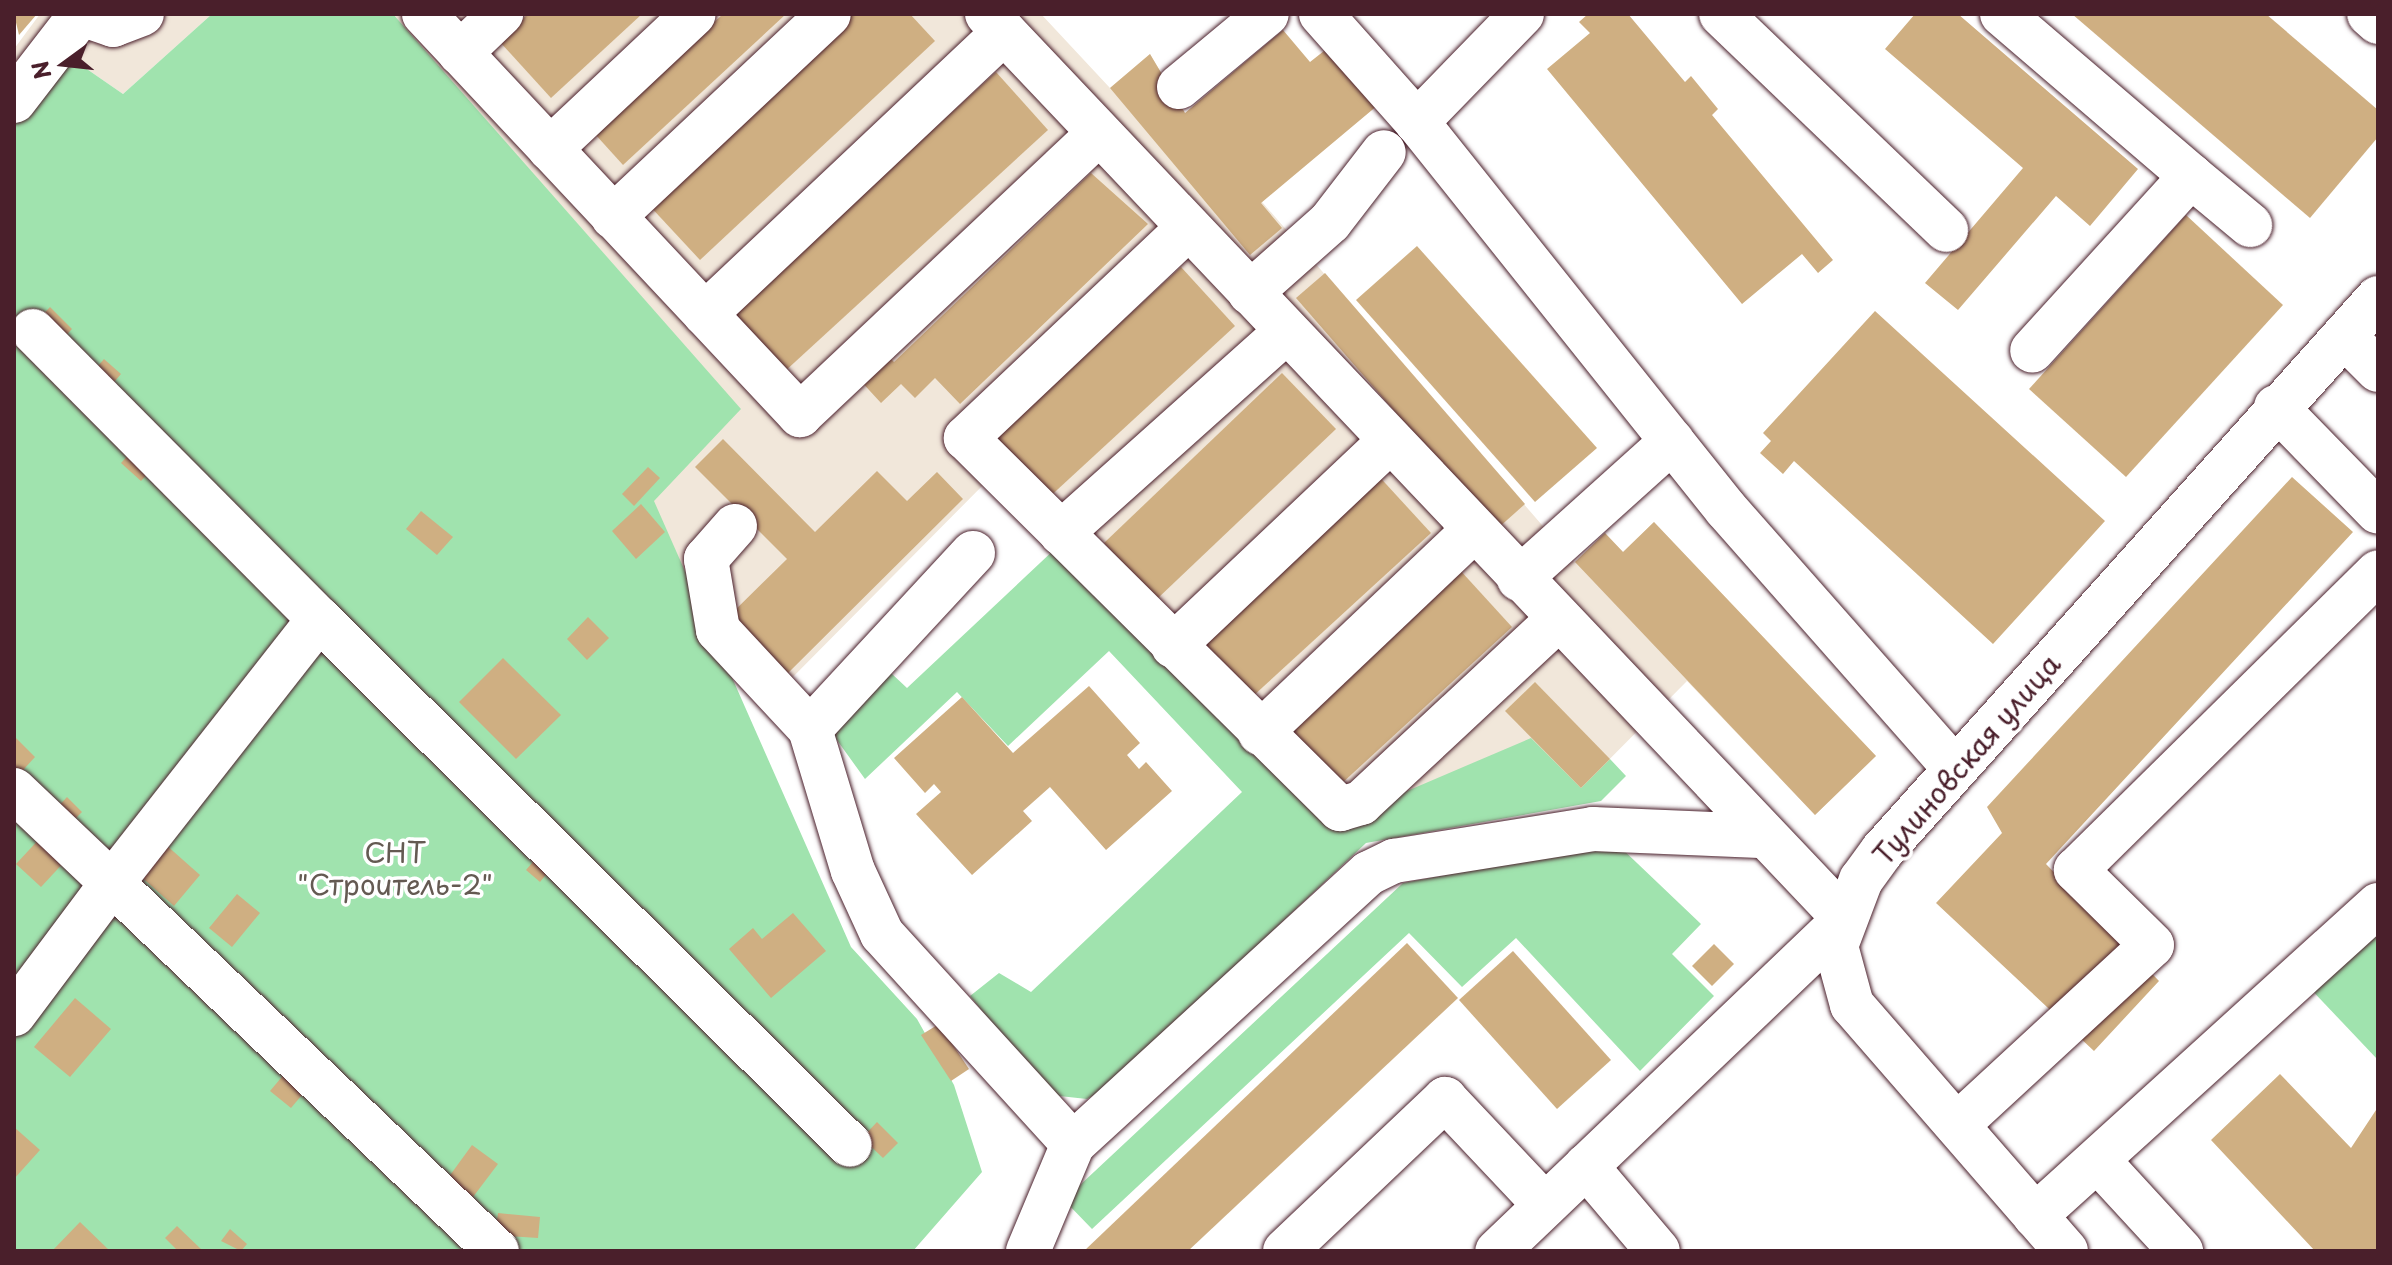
<!DOCTYPE html>
<html>
<head>
<meta charset="utf-8">
<style>
  body { margin:0 }
  #map { position:relative; width:2392px; height:1265px; overflow:hidden; background:#fff; font-family:"Playpen Sans",sans-serif }
  div>[style] { position:absolute }
  .built>* { inset:0; background:#f1e7da }
  .green>* { inset:0; background:#a0e3ae }
  .building>* { inset:0; background:#cfaf82 }
  .roads { filter:drop-shadow(0 0 2px #4a1f2b) drop-shadow(0 0 2px #4a1f2b) }
  .minor>* { height:44px; margin:-22px; padding:0 22px; transform-origin:22px; border-radius:22px; background:#fff }
  span { translate:-50% -50%; white-space:nowrap; text-align:center; line-height:1.15; -webkit-text-stroke:7px #fff; paint-order:stroke }
  .street-label { font-size:28px; color:#4a1f2b }
  .park-label { font-size:28px; color:#645a52 }
  .frame { position:absolute; inset:0; border:16px solid #4a1f2b; pointer-events:none }
  .north { position:absolute; left:24px; top:24px; width:80px; height:80px; -webkit-text-stroke:6px #fff; paint-order:stroke; rotate:255deg; font-size:22px; font-weight:700; line-height:32px; text-align:center; color:#4a1f2b }
  .north::after { content:''; display:block; margin:auto; width:28px; height:36px; background:#4a1f2b; clip-path:polygon(50% 0,100% 100%,50% 72%,0 100%) }
</style>
</head>
<body>
<div id="map">
  <div class="built">
    <div style="clip-path:polygon(40px 14px,212px 14px,123px 94px,68px 56px,14px 85px,14px 49px)"></div>
    <div style="clip-path:polygon(393px 14px,1041px 14px,1110px 88px,1150px 54px,1185px 113px,1574px 562px,1605px 533px,1623px 552px,1654px 522px,1876px 756px,1815px 815px,1687px 681px,1581px 788px,1344px 818px,995px 473px,782px 688px,685px 585px,653px 501px,740px 409px)"></div>
  </div>
  <div class="green">
    <div style="clip-path:polygon(212px 14px,393px 14px,741px 409px,654px 501px,851px 947px,917px 1019px,954px 1085px,982px 1172px,913px 1251px,14px 1251px,14px 123px,68px 56px,123px 94px)"></div>
    <div style="clip-path:polygon(1073px 532px,1344px 818px,1531px 738px,1581px 788px,1610px 759px,1626px 776px,1601px 801px,1366px 843px,1105px 1089px,1087px 1099px,1050px 1095px,970px 996px,999px 973px,1031px 992px,1242px 792px,1109px 651px,1008px 746px,957px 692px,865px 779px,834px 736px,836px 725px,891px 673px,907px 688px)"></div>
    <div style="clip-path:polygon(1616px 843px,1701px 924px,1672px 954px,1714px 996px,1640px 1071px,1516px 938px,1462px 987px,1409px 933px,1092px 1229px,1064px 1200px,1403px 883px)"></div>
    <div style="clip-path:polygon(2378px 914px,2378px 1060px,2305px 983px)"></div>
  </div>
  <div class="building">
    <div style="clip-path:polygon(14px 14px,37px 14px,19px 35px)"></div>
    <div style="clip-path:polygon(528px 14px,642px 14px,551px 98px,499px 41px)"></div>
    <div style="clip-path:polygon(723px 14px,786px 14px,623px 165px,594px 133px)"></div>
    <div style="clip-path:polygon(851px 14px,910px 14px,935px 41px,700px 260px,647px 203px)"></div>
    <div style="clip-path:polygon(1588px 14px,1628px 14px,1685px 82px,1691px 76px,1718px 109px,1712px 115px,1833px 260px,1818px 273px,1802px 254px,1742px 304px,1547px 69px,1590px 33px,1579px 22px)"></div>
    <div style="clip-path:polygon(1915px 14px,1958px 14px,2138px 169px,2090px 226px,2056px 196px,1958px 310px,1925px 283px,2023px 168px,1885px 49px)"></div>
    <div style="clip-path:polygon(2072px 14px,2266px 14px,2378px 110px,2378px 137px,2310px 218px)"></div>
    <div style="clip-path:polygon(1283px 30px,1310px 62px,1329px 47px,1378px 105px,1261px 203px,1282px 228px,1250px 255px,1110px 88px,1150px 54px,1185px 113px)"></div>
    <div style="clip-path:polygon(996px 72px,1048px 130px,783px 373px,730px 315px)"></div>
    <div style="clip-path:polygon(1091px 173px,1148px 224px,960px 404px,935px 378px,915px 398px,901px 384px,881px 403px,858px 378px,885px 353px,894px 362px)"></div>
    <div style="clip-path:polygon(2186px 215px,2283px 305px,2126px 477px,2029px 389px)"></div>
    <div style="clip-path:polygon(1417px 246px,1597px 448px,1535px 502px,1356px 300px)"></div>
    <div style="clip-path:polygon(1181px 267px,1235px 326px,1044px 502px,990px 443px)"></div>
    <div style="clip-path:polygon(1325px 273px,1525px 504px,1497px 529px,1296px 298px)"></div>
    <div style="clip-path:polygon(50px 307px,72px 329px,57px 345px,35px 323px)"></div>
    <div style="clip-path:polygon(1875px 311px,2105px 521px,1993px 644px,1794px 461px,1783px 474px,1760px 453px,1771px 441px,1763px 433px)"></div>
    <div style="clip-path:polygon(104px 359px,121px 374px,103px 395px,86px 380px)"></div>
    <div style="clip-path:polygon(1282px 373px,1336px 429px,1157px 599px,1104px 543px)"></div>
    <div style="clip-path:polygon(723px 439px,815px 532px,877px 471px,907px 501px,937px 472px,963px 499px,780px 681px,726px 619px,787px 559px,695px 467px)"></div>
    <div style="clip-path:polygon(133px 450px,154px 467px,141px 481px,121px 463px)"></div>
    <div style="clip-path:polygon(648px 467px,660px 478px,634px 506px,622px 494px)"></div>
    <div style="clip-path:polygon(1375px 472px,1431px 533px,1252px 697px,1196px 635px)"></div>
    <div style="clip-path:polygon(2292px 477px,2353px 532px,2046px 864px,2159px 981px,2094px 1051px,1936px 903px,2002px 833px,1987px 807px)"></div>
    <div style="clip-path:polygon(641px 504px,665px 532px,636px 559px,612px 531px)"></div>
    <div style="clip-path:polygon(421px 511px,453px 537px,437px 555px,406px 529px)"></div>
    <div style="clip-path:polygon(1654px 522px,1876px 756px,1815px 815px,1575px 562px,1605px 533px,1623px 552px)"></div>
    <div style="clip-path:polygon(1459px 569px,1512px 627px,1340px 785px,1288px 727px)"></div>
    <div style="clip-path:polygon(588px 617px,609px 638px,587px 660px,567px 639px)"></div>
    <div style="clip-path:polygon(503px 658px,561px 715px,516px 759px,459px 702px)"></div>
    <div style="clip-path:polygon(1535px 682px,1610px 759px,1581px 788px,1505px 711px)"></div>
    <div style="clip-path:polygon(1089px 686px,1140px 743px,1127px 755px,1139px 769px,1146px 762px,1172px 791px,1106px 850px,1050px 787px,1023px 811px,1032px 821px,972px 875px,916px 814px,941px 792px,934px 784px,925px 793px,894px 758px,962px 697px,1013px 753px)"></div>
    <div style="clip-path:polygon(16px 738px,35px 757px,14px 780px,14px 741px)"></div>
    <div style="clip-path:polygon(67px 797px,82px 812px,70px 824px,55px 810px)"></div>
    <div style="clip-path:polygon(42px 836px,67px 859px,41px 887px,16px 864px)"></div>
    <div style="clip-path:polygon(165px 844px,200px 875px,174px 906px,138px 874px)"></div>
    <div style="clip-path:polygon(544px 849px,557px 861px,540px 882px,526px 870px)"></div>
    <div style="clip-path:polygon(237px 894px,260px 913px,232px 947px,209px 928px)"></div>
    <div style="clip-path:polygon(793px 913px,826px 951px,771px 998px,729px 949px,753px 928px,762px 939px)"></div>
    <div style="clip-path:polygon(1407px 943px,1458px 998px,1188px 1251px,1084px 1251px)"></div>
    <div style="clip-path:polygon(1714px 944px,1734px 964px,1712px 986px,1692px 966px)"></div>
    <div style="clip-path:polygon(1513px 951px,1611px 1060px,1557px 1109px,1459px 1000px)"></div>
    <div style="clip-path:polygon(75px 998px,111px 1029px,70px 1077px,34px 1047px)"></div>
    <div style="clip-path:polygon(939px 1024px,969px 1069px,951px 1081px,921px 1035px)"></div>
    <div style="clip-path:polygon(286px 1072px,307px 1089px,291px 1108px,270px 1091px)"></div>
    <div style="clip-path:polygon(2280px 1074px,2351px 1148px,2378px 1107px,2378px 1251px,2315px 1251px,2211px 1140px)"></div>
    <div style="clip-path:polygon(877px 1122px,898px 1143px,883px 1158px,862px 1138px)"></div>
    <div style="clip-path:polygon(14px 1127px,40px 1150px,14px 1179px)"></div>
    <div style="clip-path:polygon(472px 1145px,498px 1164px,473px 1197px,448px 1178px)"></div>
    <div style="clip-path:polygon(498px 1213px,540px 1217px,538px 1238px,495px 1235px)"></div>
    <div style="clip-path:polygon(80px 1222px,110px 1251px,52px 1251px)"></div>
    <div style="clip-path:polygon(177px 1226px,203px 1251px,178px 1251px,165px 1238px)"></div>
    <div style="clip-path:polygon(230px 1229px,247px 1244px,241px 1251px,221px 1241px)"></div>
  </div>
  <div class="roads">
    <div class="minor">
      <div style="left:424px;top:14px;width:550px;rotate:46.84deg"></div>
      <div style="left:800px;top:415px;width:411px;rotate:-43.3deg"></div>
      <div style="left:987px;top:14px;width:1247px;rotate:46.53deg"></div>
      <div style="left:1845px;top:919px;width:481px;rotate:136.3deg"></div>
      <div style="left:1321px;top:14px;width:144px;rotate:48.4deg"></div>
      <div style="left:1522px;top:14px;width:151px;rotate:134.2deg"></div>
      <div style="left:1417px;top:122px;width:495px;rotate:51.4deg"></div>
      <div style="left:1726px;top:509px;width:346px;rotate:48.6deg"></div>
      <div style="left:1721px;top:14px;width:312px;rotate:43.8deg"></div>
      <div style="left:2002px;top:14px;width:249px;rotate:40.6deg"></div>
      <div style="left:2191px;top:176px;width:236px;rotate:132.3deg"></div>
      <div style="left:2369px;top:14px;width:12px;rotate:42deg"></div>
      <div style="left:460px;top:53px;width:57px;rotate:-43.6deg"></div>
      <div style="left:1179px;top:87px;width:114px;rotate:-39.7deg"></div>
      <div style="left:14px;top:101px;width:110px;rotate:-52.4deg"></div>
      <div style="left:81px;top:14px;width:34px;rotate:19deg"></div>
      <div style="left:113px;top:25px;width:31px;rotate:-21deg"></div>
      <div style="left:550px;top:149px;width:197px;rotate:-43.2deg"></div>
      <div style="left:2191px;top:176px;width:77px;rotate:39.7deg"></div>
      <div style="left:613px;top:217px;width:296px;rotate:-43.2deg"></div>
      <div style="left:1188px;top:228px;width:306px;rotate:136.6deg"></div>
      <div style="left:966px;top:438px;width:527px;rotate:44.77deg"></div>
      <div style="left:1340px;top:809px;width:22px;rotate:-16deg"></div>
      <div style="left:1361px;top:803px;width:268px;rotate:-43deg"></div>
      <div style="left:1250px;top:293px;width:107px;rotate:-41.6deg"></div>
      <div style="left:1330px;top:222px;width:88px;rotate:-52.4deg"></div>
      <div style="left:705px;top:314px;width:411px;rotate:-43.3deg"></div>
      <div style="left:33px;top:331px;width:406px;rotate:45.2deg"></div>
      <div style="left:2344px;top:336px;width:48px;rotate:45deg"></div>
      <div style="left:2276px;top:407px;width:146px;rotate:45.8deg"></div>
      <div style="left:735px;top:526px;width:44px;rotate:131.3deg"></div>
      <div style="left:706px;top:559px;width:72px;rotate:80.4deg"></div>
      <div style="left:718px;top:630px;width:135px;rotate:47.1deg"></div>
      <div style="left:1061px;top:533px;width:302px;rotate:-41.8deg"></div>
      <div style="left:973px;top:553px;width:240px;rotate:132.8deg"></div>
      <div style="left:810px;top:729px;width:148px;rotate:73.2deg"></div>
      <div style="left:853px;top:871px;width:69px;rotate:65.3deg"></div>
      <div style="left:882px;top:934px;width:284px;rotate:47.7deg"></div>
      <div style="left:1519px;top:579px;width:206px;rotate:-42deg"></div>
      <div style="left:1173px;top:646px;width:297px;rotate:-43.4deg"></div>
      <div style="left:1260px;top:733px;width:294px;rotate:-43.5deg"></div>
      <div style="left:14px;top:790px;width:135px;rotate:43.5deg"></div>
      <div style="left:112px;top:883px;width:164px;rotate:126.8deg"></div>
      <div style="left:1957px;top:1125px;width:265px;rotate:-42.7deg"></div>
      <div style="left:2152px;top:945px;width:107px;rotate:-135.4deg"></div>
      <div style="left:2076px;top:870px;width:424px;rotate:-44.6deg"></div>
      <div style="left:2100px;top:1163px;width:120px;rotate:47.4deg"></div>
      <div style="left:1586px;top:1166px;width:111px;rotate:49.7deg"></div>
      <div style="left:2035px;top:1216px;width:463px;rotate:-42.2deg"></div>
      <div style="left:497px;top:1251px;width:533px;rotate:-136.29deg"></div>
      <div style="left:112px;top:883px;width:335px;rotate:-51.9deg"></div>
      <div style="left:319px;top:619px;width:747px;rotate:44.73deg"></div>
      <div style="left:1028px;top:1251px;width:116px;rotate:-67.2deg"></div>
      <div style="left:1073px;top:1144px;width:401px;rotate:-42.5deg"></div>
      <div style="left:1369px;top:873px;width:28px;rotate:-26deg"></div>
      <div style="left:1394px;top:861px;width:202px;rotate:-9.1deg"></div>
      <div style="left:1593px;top:829px;width:167px;rotate:2.4deg"></div>
      <div style="left:1285px;top:1251px;width:221px;rotate:-43.5deg"></div>
      <div style="left:1445px;top:1099px;width:146px;rotate:46.7deg"></div>
      <div style="left:2066px;top:1251px;width:326px;rotate:-131deg"></div>
      <div style="left:1852px;top:1005px;width:61px;rotate:-105.2deg"></div>
      <div style="left:1836px;top:946px;width:71px;rotate:-69.3deg"></div>
      <div style="left:1861px;top:880px;width:36px;rotate:-54deg"></div>
      <div style="left:1882px;top:851px;width:743px;rotate:-48.11deg"></div>
    </div>
  </div>
  <div class="street-label">
    <span style="left:1966px;top:759px;rotate:-49deg">Тулиновская улица</span>
  </div>
  <div class="park-label">
    <span style="left:395px;top:868px">СНТ<br>"Строитель-2"</span>
  </div>
  <div class="frame"></div>
  <div class="north">N</div>
</div>
</body>
</html>
